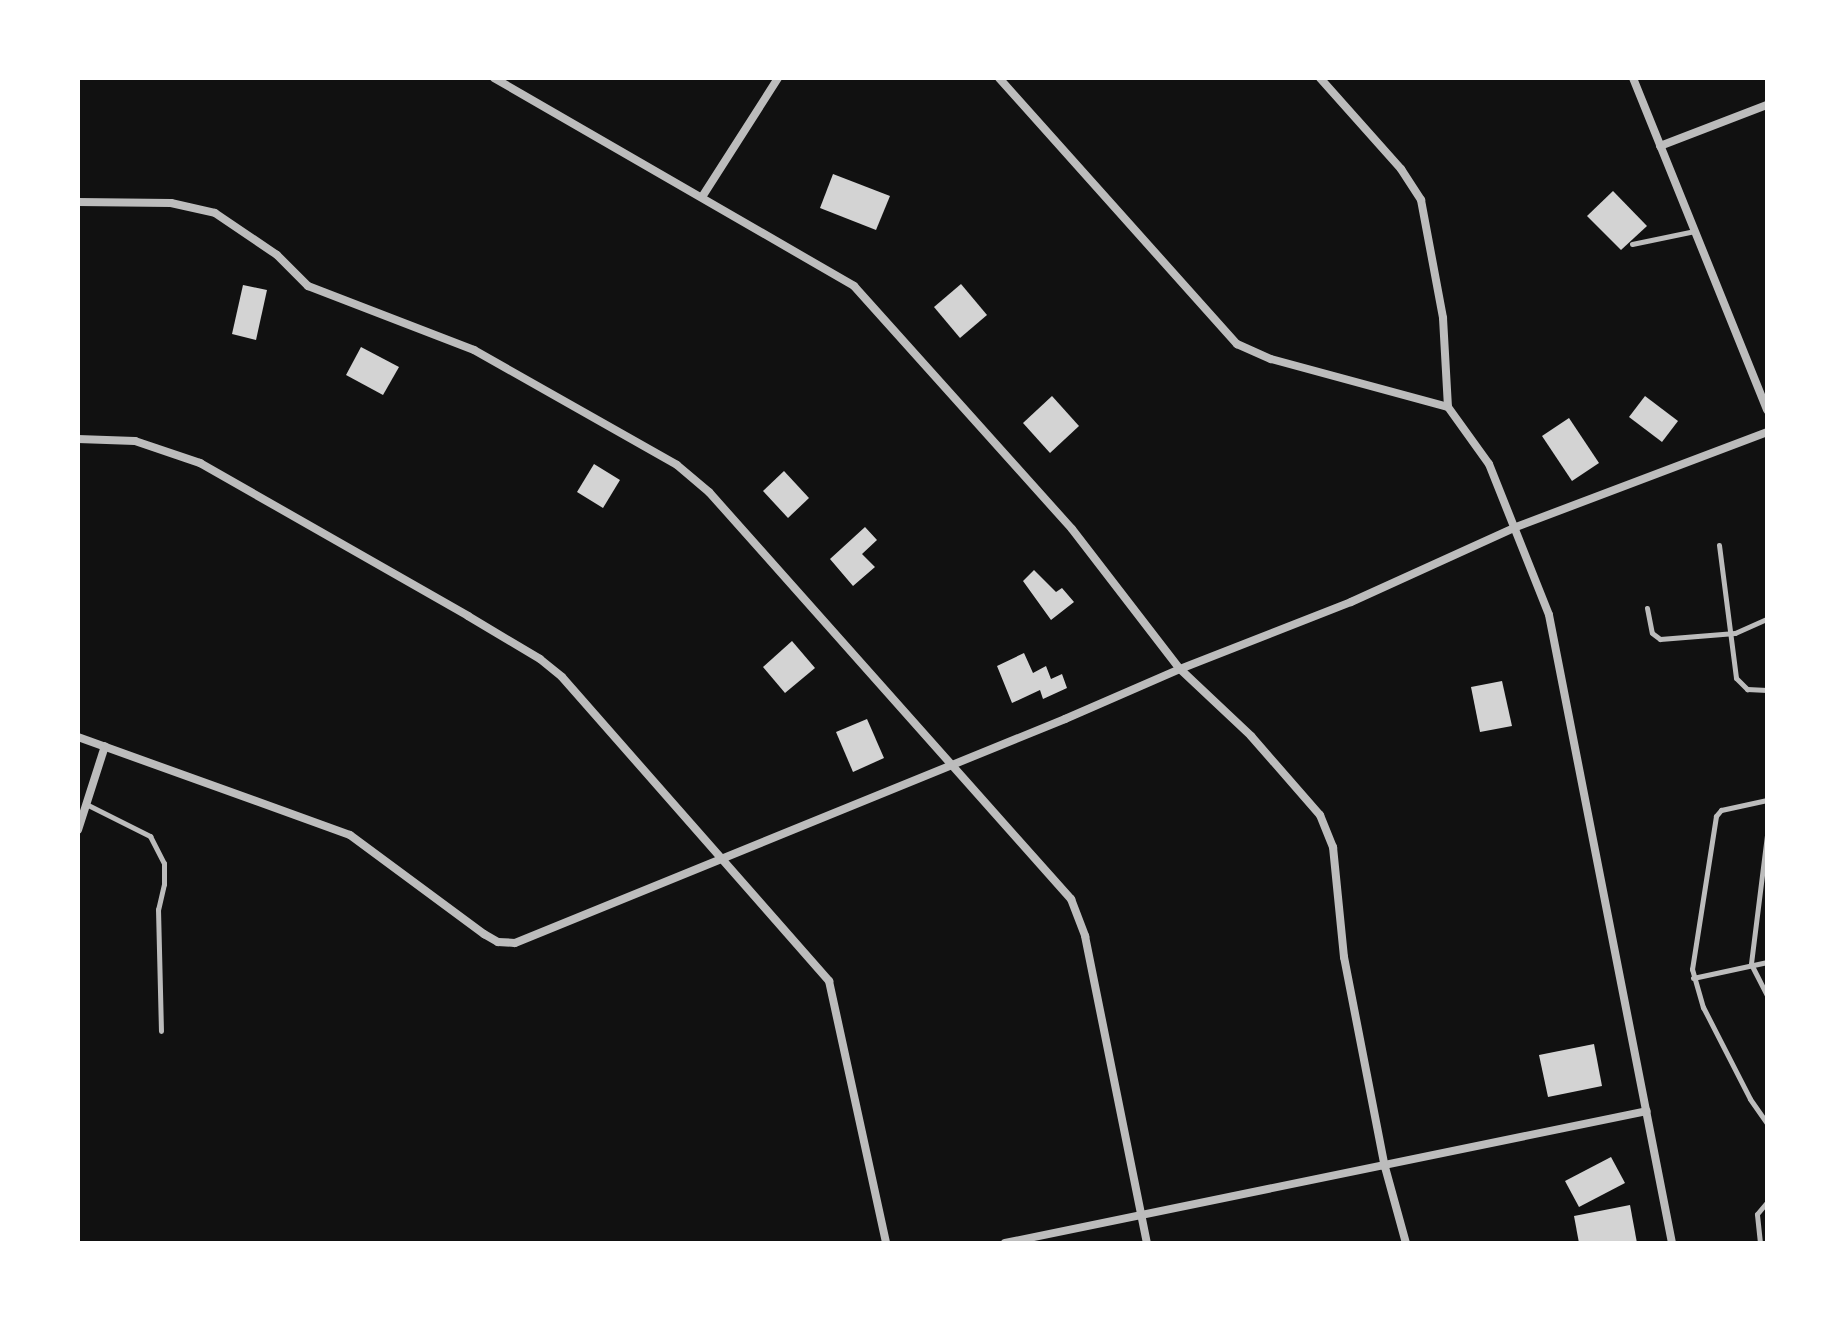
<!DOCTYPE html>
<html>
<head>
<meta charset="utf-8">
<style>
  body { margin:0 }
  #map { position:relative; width:1845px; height:1321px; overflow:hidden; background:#111; font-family:"DM Sans",sans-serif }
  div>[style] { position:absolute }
  .building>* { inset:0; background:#d3d3d3 }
  .service>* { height:5px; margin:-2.5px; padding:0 2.5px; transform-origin:2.5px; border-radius:2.5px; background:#bcbcbc }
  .minor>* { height:8px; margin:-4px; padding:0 4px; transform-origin:4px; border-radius:4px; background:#bcbcbc }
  span { translate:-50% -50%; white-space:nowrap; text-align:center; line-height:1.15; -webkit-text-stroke:6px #fff; paint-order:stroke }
  .frame { position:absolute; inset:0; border:80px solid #fff; pointer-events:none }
</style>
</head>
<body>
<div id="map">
  <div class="building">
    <div style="clip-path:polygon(833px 174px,890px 196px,876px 230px,820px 208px)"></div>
    <div style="clip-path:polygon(1613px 191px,1647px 226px,1621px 250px,1587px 216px)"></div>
    <div style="clip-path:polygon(961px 284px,987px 315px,960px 338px,934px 307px)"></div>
    <div style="clip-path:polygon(243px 285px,267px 290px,256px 340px,232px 334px)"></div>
    <div style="clip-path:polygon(361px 347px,399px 367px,383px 395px,346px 375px)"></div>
    <div style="clip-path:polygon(1052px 396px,1079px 426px,1050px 453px,1023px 423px)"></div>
    <div style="clip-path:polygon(1645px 396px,1678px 421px,1662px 442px,1629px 417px)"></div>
    <div style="clip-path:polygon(1569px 418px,1599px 463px,1572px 481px,1542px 436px)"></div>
    <div style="clip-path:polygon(594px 464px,620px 480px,603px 508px,577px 492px)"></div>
    <div style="clip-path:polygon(784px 471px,809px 498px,788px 518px,763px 491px)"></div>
    <div style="clip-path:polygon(865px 527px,877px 540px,862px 554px,875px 567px,853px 586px,830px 559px)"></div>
    <div style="clip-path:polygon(1034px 570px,1056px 592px,1062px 588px,1074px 602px,1051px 620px,1023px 581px)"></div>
    <div style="clip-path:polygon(792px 641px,815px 668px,785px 693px,763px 667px)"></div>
    <div style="clip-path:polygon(1024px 653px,1033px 673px,1046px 666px,1051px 679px,1062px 674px,1067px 688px,1043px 699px,1040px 690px,1012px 703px,997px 666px)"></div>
    <div style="clip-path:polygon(1502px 681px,1512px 726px,1480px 732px,1471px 687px)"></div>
    <div style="clip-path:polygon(867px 719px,884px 758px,853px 772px,836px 732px)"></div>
    <div style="clip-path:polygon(1594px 1044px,1602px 1086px,1548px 1097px,1539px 1055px)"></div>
    <div style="clip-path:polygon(1611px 1157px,1625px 1183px,1579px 1207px,1565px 1181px)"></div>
    <div style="clip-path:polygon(1630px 1205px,1637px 1243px,1579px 1243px,1574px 1216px)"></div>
  </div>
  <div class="service">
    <div style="left:1632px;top:244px;width:64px;rotate:-11.7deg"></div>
    <div style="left:1719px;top:545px;width:134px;rotate:82.7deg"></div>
    <div style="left:1736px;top:678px;width:16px;rotate:45deg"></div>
    <div style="left:1747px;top:689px;width:20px;rotate:3deg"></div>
    <div style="left:1647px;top:608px;width:25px;rotate:79deg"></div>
    <div style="left:1652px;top:633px;width:10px;rotate:37deg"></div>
    <div style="left:1660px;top:639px;width:75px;rotate:-4.6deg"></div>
    <div style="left:1735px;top:633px;width:35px;rotate:-24deg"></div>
    <div style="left:1767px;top:800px;width:47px;rotate:167.7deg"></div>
    <div style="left:1721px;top:810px;width:8px;rotate:130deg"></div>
    <div style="left:1716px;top:816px;width:155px;rotate:98.9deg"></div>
    <div style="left:1692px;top:969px;width:40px;rotate:74deg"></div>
    <div style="left:1703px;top:1007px;width:103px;rotate:62.9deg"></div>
    <div style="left:1750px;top:1099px;width:29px;rotate:55deg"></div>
    <div style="left:86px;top:804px;width:72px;rotate:26.6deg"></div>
    <div style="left:150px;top:836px;width:30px;rotate:63deg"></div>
    <div style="left:164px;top:863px;width:21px;rotate:90deg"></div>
    <div style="left:164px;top:884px;width:26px;rotate:103deg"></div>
    <div style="left:158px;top:909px;width:122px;rotate:88.6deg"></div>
    <div style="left:1767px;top:835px;width:130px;rotate:97.1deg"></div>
    <div style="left:1751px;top:964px;width:35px;rotate:63deg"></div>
    <div style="left:1693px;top:978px;width:76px;rotate:-12.2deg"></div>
    <div style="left:1760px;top:1243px;width:29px;rotate:-96deg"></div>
    <div style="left:1757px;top:1214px;width:16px;rotate:-50deg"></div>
  </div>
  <div class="minor">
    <div style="left:494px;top:78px;width:416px;rotate:30deg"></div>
    <div style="left:854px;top:286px;width:326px;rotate:48.1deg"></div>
    <div style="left:1072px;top:529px;width:177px;rotate:52.4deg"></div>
    <div style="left:1180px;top:669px;width:98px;rotate:43.3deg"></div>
    <div style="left:1251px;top:736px;width:105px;rotate:48.9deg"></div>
    <div style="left:1320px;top:815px;width:35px;rotate:68deg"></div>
    <div style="left:1333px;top:847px;width:111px;rotate:84.3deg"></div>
    <div style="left:1344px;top:957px;width:214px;rotate:79deg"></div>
    <div style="left:1385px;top:1167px;width:79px;rotate:74.6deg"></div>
    <div style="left:999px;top:78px;width:357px;rotate:48.2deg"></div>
    <div style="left:1237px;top:344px;width:37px;rotate:24deg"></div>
    <div style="left:1271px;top:359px;width:183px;rotate:15.2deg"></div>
    <div style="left:1448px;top:407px;width:70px;rotate:54.3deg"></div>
    <div style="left:1489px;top:464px;width:162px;rotate:68.3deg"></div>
    <div style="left:1549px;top:615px;width:640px;rotate:78.92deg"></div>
    <div style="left:1320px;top:78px;width:122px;rotate:48.3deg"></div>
    <div style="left:1401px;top:169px;width:37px;rotate:57deg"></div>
    <div style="left:1421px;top:200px;width:120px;rotate:79.4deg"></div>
    <div style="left:1443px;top:318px;width:89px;rotate:86.8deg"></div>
    <div style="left:1633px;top:78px;width:358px;rotate:68deg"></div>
    <div style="left:1660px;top:146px;width:115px;rotate:-21deg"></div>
    <div style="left:702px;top:197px;width:141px;rotate:-57.4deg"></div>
    <div style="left:78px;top:202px;width:93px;rotate:0.6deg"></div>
    <div style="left:171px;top:203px;width:45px;rotate:12.8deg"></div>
    <div style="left:215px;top:213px;width:75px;rotate:34.1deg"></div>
    <div style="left:277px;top:255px;width:44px;rotate:45deg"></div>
    <div style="left:308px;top:286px;width:178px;rotate:21.1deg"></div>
    <div style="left:474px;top:350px;width:233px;rotate:29.5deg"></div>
    <div style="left:677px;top:465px;width:42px;rotate:40.2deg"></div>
    <div style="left:709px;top:492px;width:545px;rotate:48.35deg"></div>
    <div style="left:1071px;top:899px;width:40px;rotate:69deg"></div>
    <div style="left:1085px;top:936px;width:313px;rotate:78.6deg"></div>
    <div style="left:78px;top:439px;width:57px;rotate:2deg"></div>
    <div style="left:135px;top:441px;width:69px;rotate:18.7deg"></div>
    <div style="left:200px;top:463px;width:309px;rotate:29.7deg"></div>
    <div style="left:468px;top:616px;width:84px;rotate:30.8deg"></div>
    <div style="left:540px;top:659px;width:28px;rotate:39deg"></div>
    <div style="left:562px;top:677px;width:405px;rotate:48.7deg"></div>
    <div style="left:829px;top:981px;width:268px;rotate:77.7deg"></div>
    <div style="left:78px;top:737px;width:289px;rotate:19.8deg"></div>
    <div style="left:350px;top:835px;width:167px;rotate:36.5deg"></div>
    <div style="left:484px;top:934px;width:16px;rotate:30deg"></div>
    <div style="left:498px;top:942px;width:17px;rotate:3deg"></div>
    <div style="left:515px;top:943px;width:594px;rotate:-22.16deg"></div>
    <div style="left:1065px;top:719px;width:125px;rotate:-23.5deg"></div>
    <div style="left:1180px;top:669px;width:184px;rotate:-21.4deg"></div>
    <div style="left:1351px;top:602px;width:181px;rotate:-24.4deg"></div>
    <div style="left:1516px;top:527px;width:268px;rotate:-20.7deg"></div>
    <div style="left:78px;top:830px;width:88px;rotate:-72.2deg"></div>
    <div style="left:1005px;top:1243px;width:655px;rotate:-11.62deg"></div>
  </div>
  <div class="frame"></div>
</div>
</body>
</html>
